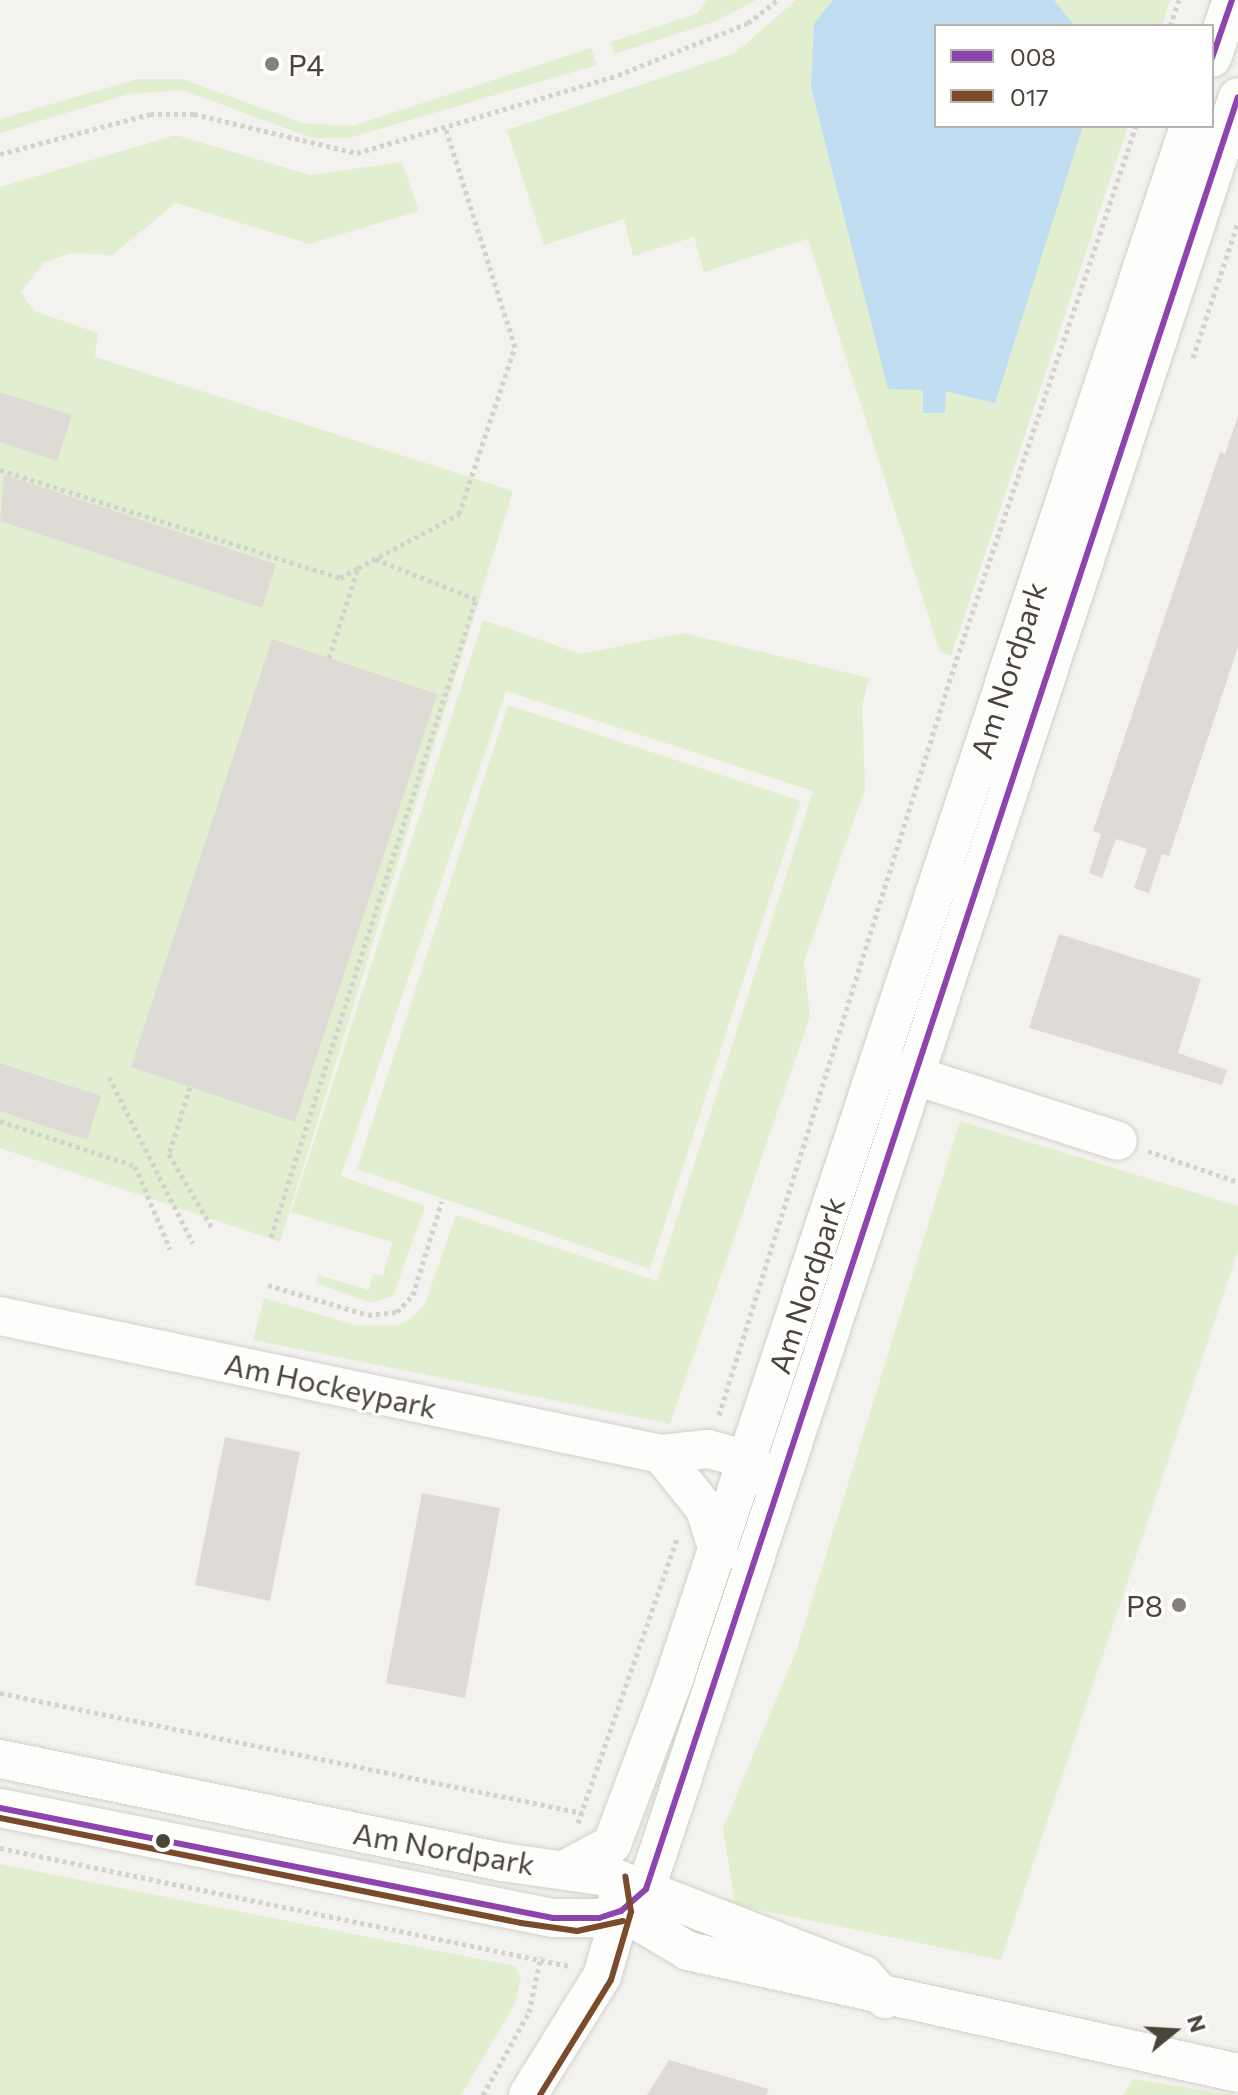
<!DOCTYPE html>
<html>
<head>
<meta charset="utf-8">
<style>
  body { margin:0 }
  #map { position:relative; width:1238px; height:2095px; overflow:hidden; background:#f4f2ee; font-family:Commissioner,sans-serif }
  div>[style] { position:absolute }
  .green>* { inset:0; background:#e1eecf }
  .water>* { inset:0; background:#c0ddf1 }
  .building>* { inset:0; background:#dedbd6 }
  .path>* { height:5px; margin-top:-2.5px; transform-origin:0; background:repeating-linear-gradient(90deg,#d3d2cc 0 4px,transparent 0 8px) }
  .roads { filter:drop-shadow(0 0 2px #d2d0cb) drop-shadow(0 0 2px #d2d0cb) }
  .minor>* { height:38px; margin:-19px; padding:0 19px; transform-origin:19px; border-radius:19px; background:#fdfdfc }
  .bus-1>* { height:6px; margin:-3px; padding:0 3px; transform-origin:3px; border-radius:3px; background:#8e44ad }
  .bus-2>* { height:6px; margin:-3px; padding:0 3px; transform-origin:3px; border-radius:3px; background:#7a4b2a }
  .dots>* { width:22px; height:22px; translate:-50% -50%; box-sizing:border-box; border:4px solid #fff; border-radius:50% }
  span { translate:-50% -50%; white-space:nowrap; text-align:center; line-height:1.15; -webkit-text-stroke:6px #fff; paint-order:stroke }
  .poi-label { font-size:30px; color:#4b4439 }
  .left { translate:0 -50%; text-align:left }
  .right { translate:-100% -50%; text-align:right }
  .street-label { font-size:30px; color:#4b4439 }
  .legend { position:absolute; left:934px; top:24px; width:280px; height:104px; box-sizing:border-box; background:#fff; border:2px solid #b7b4b0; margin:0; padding:10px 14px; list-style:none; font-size:24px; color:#4b4439 }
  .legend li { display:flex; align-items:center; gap:16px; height:40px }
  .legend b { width:40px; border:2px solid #b7b4b0 }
  .north { position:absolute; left:1134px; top:1991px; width:80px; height:80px; -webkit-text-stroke:6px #fff; paint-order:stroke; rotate:72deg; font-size:22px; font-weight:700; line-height:32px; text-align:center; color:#4b4439 }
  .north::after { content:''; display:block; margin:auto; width:28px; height:36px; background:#4b4439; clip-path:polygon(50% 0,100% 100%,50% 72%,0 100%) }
</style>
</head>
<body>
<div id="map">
  <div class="green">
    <div style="clip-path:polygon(708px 0,756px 0,717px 21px,614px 54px,611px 42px,696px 14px)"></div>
    <div style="clip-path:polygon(796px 0,1170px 0,1162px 26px,936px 26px,936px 126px,1128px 126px,951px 656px,940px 652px,808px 239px,704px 272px,694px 237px,633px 256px,624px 219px,544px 245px,507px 130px,735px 53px)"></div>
    <div style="clip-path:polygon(591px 48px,597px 65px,349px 138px,312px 138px,183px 90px,129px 94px,0 133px,0 119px,138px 79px,182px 79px,303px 123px,352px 126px)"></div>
    <div style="clip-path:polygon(176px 135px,310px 175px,402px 162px,419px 211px,309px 244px,176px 203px,112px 255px,72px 253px,44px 262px,21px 292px,34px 311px,98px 333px,95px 357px,513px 491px,280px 1242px,0 1148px,0 187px)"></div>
    <div style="clip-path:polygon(483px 620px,581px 654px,684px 633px,869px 678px,862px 705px,865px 789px,804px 962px,810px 1017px,670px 1424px,253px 1340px,264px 1298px,355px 1325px,397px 1326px,411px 1318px,425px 1304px,456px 1215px,657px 1281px,813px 791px,506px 691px,341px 1176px,425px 1206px,393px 1296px,371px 1303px,316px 1283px,318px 1275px,369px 1290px,373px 1274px,383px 1276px,392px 1242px,291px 1212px)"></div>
    <div style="clip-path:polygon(508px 705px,801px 801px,650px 1269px,357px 1169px)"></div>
    <div style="clip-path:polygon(960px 1121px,1238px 1206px,1238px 1251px,1001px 1960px,735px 1905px,723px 1828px,797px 1649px)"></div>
    <div style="clip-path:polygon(0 1864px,515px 1966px,521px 1977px,515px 2004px,461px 2095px,0 2095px)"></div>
    <div style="clip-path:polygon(1133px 2079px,1232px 2095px,1123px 2095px)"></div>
  </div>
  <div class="water">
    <div style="clip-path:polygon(833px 0,1054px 0,1075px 26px,936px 26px,936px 126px,1083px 126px,995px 403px,946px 391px,945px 413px,923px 413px,923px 390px,888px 389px,811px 87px,814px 24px)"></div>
  </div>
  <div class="building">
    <div style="clip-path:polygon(0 392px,72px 415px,57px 461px,0 442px)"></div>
    <div style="clip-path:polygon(1238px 416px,1238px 647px,1169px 856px,1162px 854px,1149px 893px,1134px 888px,1147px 849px,1116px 839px,1102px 878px,1089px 873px,1101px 834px,1093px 831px,1220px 452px,1225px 454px)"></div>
    <div style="clip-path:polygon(4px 475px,276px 564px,262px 608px,0 521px)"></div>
    <div style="clip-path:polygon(272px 639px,437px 694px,295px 1122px,131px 1067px)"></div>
    <div style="clip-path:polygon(1059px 934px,1201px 979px,1178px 1053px,1227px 1070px,1222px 1085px,1029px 1028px)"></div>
    <div style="clip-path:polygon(0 1063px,101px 1096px,87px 1140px,0 1111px)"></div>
    <div style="clip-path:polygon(225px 1437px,300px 1452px,270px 1601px,195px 1585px)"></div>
    <div style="clip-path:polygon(422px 1493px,500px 1508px,465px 1698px,386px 1683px)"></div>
    <div style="clip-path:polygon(669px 2060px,769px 2089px,766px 2095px,647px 2095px)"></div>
  </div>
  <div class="path">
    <div style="left:1170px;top:26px;width:28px;rotate:-71deg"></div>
    <div style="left:0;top:154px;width:155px;rotate:-14.9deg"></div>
    <div style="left:150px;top:114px;width:44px"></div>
    <div style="left:194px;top:114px;width:168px;rotate:13.5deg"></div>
    <div style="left:357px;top:153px;width:272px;rotate:-16.6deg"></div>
    <div style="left:618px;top:75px;width:140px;rotate:-21.8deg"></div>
    <div style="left:748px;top:23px;width:37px;rotate:-38deg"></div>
    <div style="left:1193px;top:358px;width:143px;rotate:-71.7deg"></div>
    <div style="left:0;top:470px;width:357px;rotate:17.6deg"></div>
    <div style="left:340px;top:578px;width:20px;rotate:-30deg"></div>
    <div style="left:329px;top:658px;width:95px;rotate:-72.1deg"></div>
    <div style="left:358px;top:568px;width:115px;rotate:-28.1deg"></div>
    <div style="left:459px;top:514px;width:176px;rotate:-71.5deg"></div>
    <div style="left:515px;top:347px;width:229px;rotate:-107.6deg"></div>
    <div style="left:109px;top:1077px;width:186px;rotate:63.2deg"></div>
    <div style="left:190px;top:1087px;width:70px;rotate:107.4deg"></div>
    <div style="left:169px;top:1154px;width:86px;rotate:59.8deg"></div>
    <div style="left:0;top:1121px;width:142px;rotate:18.4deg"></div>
    <div style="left:135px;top:1166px;width:90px;rotate:67.1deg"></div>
    <div style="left:1148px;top:1151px;width:95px;rotate:19deg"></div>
    <div style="left:271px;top:1237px;width:670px;rotate:-72.19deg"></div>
    <div style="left:476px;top:599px;width:109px;rotate:-158.4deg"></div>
    <div style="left:268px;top:1285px;width:104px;rotate:16.7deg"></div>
    <div style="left:368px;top:1315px;width:29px;rotate:-6deg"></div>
    <div style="left:397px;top:1312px;width:23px;rotate:-47deg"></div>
    <div style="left:413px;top:1295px;width:98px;rotate:-72.9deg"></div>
    <div style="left:719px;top:1415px;width:784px;rotate:-72.56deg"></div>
    <div style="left:954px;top:667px;width:571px;rotate:-71.41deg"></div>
    <div style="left:0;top:1693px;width:595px;rotate:11.63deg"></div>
    <div style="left:578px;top:1823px;width:302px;rotate:-70.8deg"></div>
    <div style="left:0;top:1848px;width:581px;rotate:11.72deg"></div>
    <div style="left:483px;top:2095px;width:95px;rotate:-61deg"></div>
    <div style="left:529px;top:2012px;width:57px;rotate:-77.9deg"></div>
  </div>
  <div class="roads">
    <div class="minor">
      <div style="left:1212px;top:58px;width:61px;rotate:-71deg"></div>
      <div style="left:891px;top:1068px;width:238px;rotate:17.8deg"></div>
      <div style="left:0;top:1316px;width:675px;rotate:11.79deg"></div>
      <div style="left:661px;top:1454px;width:47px;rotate:-6.1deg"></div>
      <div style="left:708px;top:1449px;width:42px;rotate:15deg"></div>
      <div style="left:749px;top:1460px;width:24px;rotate:48deg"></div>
      <div style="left:661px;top:1454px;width:70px;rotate:51.3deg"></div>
      <div style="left:705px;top:1509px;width:47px;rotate:72.7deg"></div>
      <div style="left:0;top:1759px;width:512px;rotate:11.59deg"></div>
      <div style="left:502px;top:1862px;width:114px;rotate:8.1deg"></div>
      <div style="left:615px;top:1878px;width:267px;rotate:21.3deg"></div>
      <div style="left:864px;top:1975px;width:32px;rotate:49deg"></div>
      <div style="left:0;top:1808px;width:564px;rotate:11.25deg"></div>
      <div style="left:553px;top:1918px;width:46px"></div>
      <div style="left:599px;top:1918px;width:23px;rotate:-18deg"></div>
      <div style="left:621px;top:1911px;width:33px;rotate:-41deg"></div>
      <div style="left:646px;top:1889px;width:1887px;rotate:-71.72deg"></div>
      <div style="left:566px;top:1869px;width:52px;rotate:-28.5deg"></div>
      <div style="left:612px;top:1844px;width:179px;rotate:-69.4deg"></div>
      <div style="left:675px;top:1676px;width:1633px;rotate:-71.65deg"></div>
      <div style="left:621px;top:1911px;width:78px;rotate:30.8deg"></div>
      <div style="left:688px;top:1951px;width:563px;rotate:12.51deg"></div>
      <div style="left:528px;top:2095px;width:140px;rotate:-58.1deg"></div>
      <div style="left:602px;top:1976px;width:68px;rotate:-73.7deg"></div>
      <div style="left:621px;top:1911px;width:21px;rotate:-101deg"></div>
    </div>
  </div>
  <div class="bus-1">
    <div style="left:1212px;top:58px;width:61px;rotate:-71deg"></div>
    <div style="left:0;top:1808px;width:564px;rotate:11.25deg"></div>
    <div style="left:553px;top:1918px;width:46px"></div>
    <div style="left:599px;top:1918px;width:23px;rotate:-18deg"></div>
    <div style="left:621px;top:1911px;width:33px;rotate:-41deg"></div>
    <div style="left:646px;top:1889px;width:1887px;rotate:-71.72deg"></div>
  </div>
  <div class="bus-2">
    <div style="left:0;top:1818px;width:531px;rotate:11.39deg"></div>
    <div style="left:521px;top:1923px;width:57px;rotate:8.1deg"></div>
    <div style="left:577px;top:1931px;width:47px;rotate:-12.3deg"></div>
    <div style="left:540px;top:2095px;width:135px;rotate:-58.3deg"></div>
    <div style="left:611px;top:1980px;width:71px;rotate:-73.6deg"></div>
    <div style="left:631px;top:1912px;width:36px;rotate:-99deg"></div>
  </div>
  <div class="dots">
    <div style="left:272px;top:64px;background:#868178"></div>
    <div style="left:1179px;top:1605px;background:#868178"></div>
    <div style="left:163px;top:1841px;background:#4b4439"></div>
  </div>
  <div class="poi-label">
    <span class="left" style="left:288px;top:64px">P4</span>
    <span class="right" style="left:1163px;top:1605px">P8</span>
  </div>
  <div class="street-label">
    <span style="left:1008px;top:670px;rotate:-72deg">Am Nordpark</span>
    <span style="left:806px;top:1285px;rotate:-72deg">Am Nordpark</span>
    <span style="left:331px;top:1385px;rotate:12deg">Am Hockeypark</span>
    <span style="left:444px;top:1848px;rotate:10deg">Am Nordpark</span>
  </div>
  <ul class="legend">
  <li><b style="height:10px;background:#8e44ad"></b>008</li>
  <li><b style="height:10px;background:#7a4b2a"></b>017</li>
  </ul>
  <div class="north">N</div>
</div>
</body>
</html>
